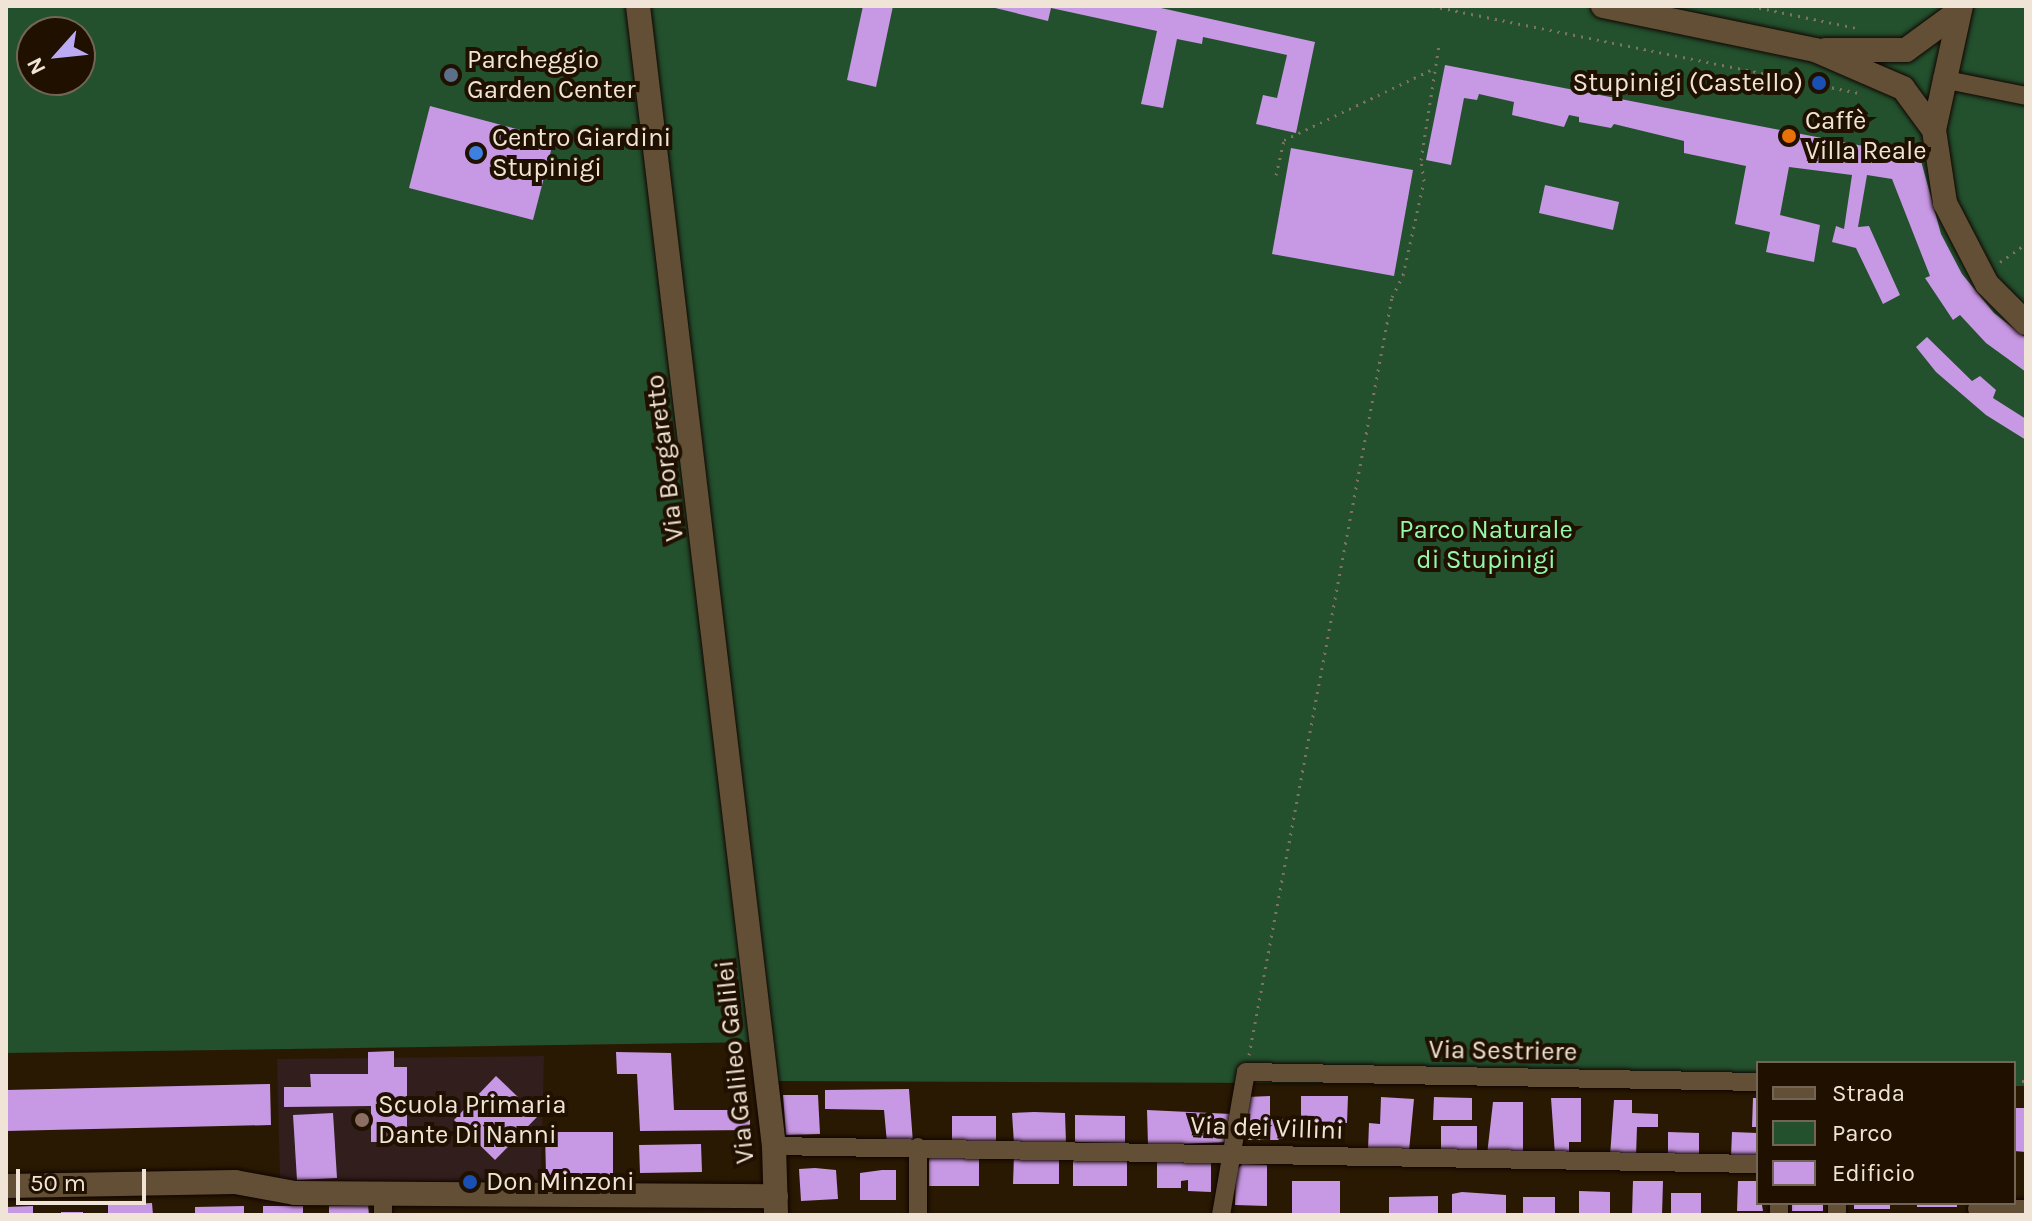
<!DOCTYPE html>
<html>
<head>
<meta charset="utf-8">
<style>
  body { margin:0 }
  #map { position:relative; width:2032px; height:1221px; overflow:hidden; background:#291902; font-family:Karla,sans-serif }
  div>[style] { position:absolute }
  .education>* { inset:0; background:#311e1d }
  .green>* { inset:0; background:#23502d }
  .building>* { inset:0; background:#c798e3 }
  .path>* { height:3px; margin-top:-1.5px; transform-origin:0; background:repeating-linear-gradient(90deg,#80725f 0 2px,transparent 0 8px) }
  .roads { filter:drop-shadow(0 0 2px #110400) drop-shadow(0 0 2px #110400) }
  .lane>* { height:9px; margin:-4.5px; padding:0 4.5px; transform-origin:4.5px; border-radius:4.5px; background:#624f36 }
  .street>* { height:18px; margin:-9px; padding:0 9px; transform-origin:9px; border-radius:9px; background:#624f36 }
  .secondary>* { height:24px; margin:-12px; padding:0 12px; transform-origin:12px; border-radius:12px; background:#624f36 }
  .dots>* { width:22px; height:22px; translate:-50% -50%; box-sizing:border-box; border:4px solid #1f1000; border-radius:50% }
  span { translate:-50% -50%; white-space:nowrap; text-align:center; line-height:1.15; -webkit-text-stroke:8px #1f1000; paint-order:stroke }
  .poi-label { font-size:26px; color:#f0e4d6 }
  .left { translate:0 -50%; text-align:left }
  .right { translate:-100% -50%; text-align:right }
  .street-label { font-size:26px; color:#f0e4d6 }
  .park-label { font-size:26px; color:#93f8a8 }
  .frame { position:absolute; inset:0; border:8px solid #f0e4d6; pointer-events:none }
  .legend { position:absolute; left:1756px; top:1061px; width:260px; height:144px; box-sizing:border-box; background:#1f1000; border:2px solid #736556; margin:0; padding:10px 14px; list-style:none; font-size:24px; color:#f0e4d6 }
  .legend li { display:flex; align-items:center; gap:16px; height:40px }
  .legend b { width:40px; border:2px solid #736556 }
  .north { position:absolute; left:16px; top:16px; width:80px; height:80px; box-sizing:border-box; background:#1f1000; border:2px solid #736556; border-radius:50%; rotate:243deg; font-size:22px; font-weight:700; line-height:32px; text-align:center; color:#f0e4d6 }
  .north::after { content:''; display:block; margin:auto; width:28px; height:36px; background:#bcaaf5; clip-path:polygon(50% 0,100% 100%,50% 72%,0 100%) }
  .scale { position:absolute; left:16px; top:1169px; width:130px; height:36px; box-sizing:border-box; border:4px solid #f0e4d6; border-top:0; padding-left:10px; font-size:24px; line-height:28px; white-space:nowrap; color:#f0e4d6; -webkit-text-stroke:6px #1f1000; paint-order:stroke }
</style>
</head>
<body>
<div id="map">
  <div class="education">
    <div style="clip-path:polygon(544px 1056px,541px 1181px,280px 1181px,277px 1059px)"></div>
  </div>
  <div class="green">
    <div style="clip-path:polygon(evenodd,6px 6px,2026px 6px,2026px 1086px,2014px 1086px,2014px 1063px,1758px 1063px,1758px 1085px,775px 1081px,770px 1042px,6px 1053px,6px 6px,32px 32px,80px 32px,80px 80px,32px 80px,32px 32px)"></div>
  </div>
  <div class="building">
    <div style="clip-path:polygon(863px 6px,893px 6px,876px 87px,847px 80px)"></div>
    <div style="clip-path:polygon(987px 6px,1152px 6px,1315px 42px,1296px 133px,1256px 124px,1263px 95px,1277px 98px,1287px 55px,1203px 37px,1202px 44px,1177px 39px,1163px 108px,1141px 104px,1157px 31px,1051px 8px,1048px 21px)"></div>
    <div style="clip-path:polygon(1445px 65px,1920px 157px,1941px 234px,1962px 274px,1994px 313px,2026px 338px,2026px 372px,1986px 343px,1960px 315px,1953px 320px,1925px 278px,1930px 276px,1892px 179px,1867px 175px,1858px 227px,1869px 226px,1900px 295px,1883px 304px,1856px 248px,1832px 242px,1836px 226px,1844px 229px,1852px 175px,1789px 167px,1780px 215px,1820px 225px,1814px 262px,1766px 252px,1770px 232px,1735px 224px,1746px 166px,1684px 153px,1684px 141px,1614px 124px,1611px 128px,1579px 122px,1579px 117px,1569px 115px,1564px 127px,1512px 115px,1514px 102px,1479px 94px,1477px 100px,1464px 98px,1451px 165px,1426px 160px)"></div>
    <div style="clip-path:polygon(430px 106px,554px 139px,533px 220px,409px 188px)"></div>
    <div style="clip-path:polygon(1291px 148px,1413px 170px,1394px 276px,1272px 254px)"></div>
    <div style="clip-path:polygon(1545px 185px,1619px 202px,1613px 230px,1539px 213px)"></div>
    <div style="clip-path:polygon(1927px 337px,1972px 381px,1980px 376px,1996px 390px,1993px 398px,2026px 419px,2026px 440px,1986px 415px,1936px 372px,1916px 347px)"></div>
    <div style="clip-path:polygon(394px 1051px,394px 1067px,407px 1067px,407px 1142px,371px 1142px,371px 1106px,284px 1107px,284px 1087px,311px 1087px,310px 1074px,368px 1074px,368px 1052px)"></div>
    <div style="clip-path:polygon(616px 1052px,671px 1053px,674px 1110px,750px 1110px,750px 1130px,640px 1131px,637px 1074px,617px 1074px)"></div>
    <div style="clip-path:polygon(496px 1076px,538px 1116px,495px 1160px,454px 1120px)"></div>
    <div style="clip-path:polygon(270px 1084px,271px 1125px,6px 1131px,6px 1090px)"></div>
    <div style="clip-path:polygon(909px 1089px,913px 1143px,887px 1143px,884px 1110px,825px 1109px,825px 1090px)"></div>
    <div style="clip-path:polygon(783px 1095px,818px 1095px,820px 1134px,786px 1135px)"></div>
    <div style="clip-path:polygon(1270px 1096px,1270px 1119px,1283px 1119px,1283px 1140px,1248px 1140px,1247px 1097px)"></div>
    <div style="clip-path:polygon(1301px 1096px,1348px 1096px,1347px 1123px,1334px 1122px,1334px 1139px,1312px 1139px,1313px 1122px,1301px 1122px)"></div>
    <div style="clip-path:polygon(1381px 1097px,1414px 1099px,1409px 1151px,1368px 1150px,1369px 1123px,1380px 1124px)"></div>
    <div style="clip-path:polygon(1434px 1097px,1472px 1098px,1472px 1120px,1433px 1120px)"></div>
    <div style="clip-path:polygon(1551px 1098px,1581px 1098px,1581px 1142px,1569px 1142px,1569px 1155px,1555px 1155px)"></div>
    <div style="clip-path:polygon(1753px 1098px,1758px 1098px,1758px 1127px,1752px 1127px)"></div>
    <div style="clip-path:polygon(1614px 1100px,1632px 1100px,1632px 1113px,1658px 1114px,1658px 1127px,1637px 1127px,1636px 1156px,1610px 1156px)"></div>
    <div style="clip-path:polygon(1493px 1102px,1523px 1102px,1523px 1156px,1487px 1155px)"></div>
    <div style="clip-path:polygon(2014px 1108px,2026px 1108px,2026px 1152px,2014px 1151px)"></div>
    <div style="clip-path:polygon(1147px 1110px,1231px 1114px,1231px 1142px,1148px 1145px)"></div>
    <div style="clip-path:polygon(1034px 1112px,1065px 1113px,1066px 1143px,1014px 1144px,1012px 1113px)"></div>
    <div style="clip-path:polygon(333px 1113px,337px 1178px,297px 1180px,293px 1115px)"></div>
    <div style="clip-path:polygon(1075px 1115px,1125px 1116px,1125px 1143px,1075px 1142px)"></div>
    <div style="clip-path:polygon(952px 1116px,996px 1116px,996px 1143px,952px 1142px)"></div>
    <div style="clip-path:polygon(1441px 1126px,1477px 1126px,1477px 1153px,1441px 1153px)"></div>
    <div style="clip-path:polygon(545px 1132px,613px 1132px,613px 1175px,546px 1175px)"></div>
    <div style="clip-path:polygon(1668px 1132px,1699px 1133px,1699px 1158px,1668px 1157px)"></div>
    <div style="clip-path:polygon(1732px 1132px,1758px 1133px,1757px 1157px,1731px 1157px)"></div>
    <div style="clip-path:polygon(701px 1144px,702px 1172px,640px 1173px,639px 1145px)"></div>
    <div style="clip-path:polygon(1014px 1155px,1059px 1155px,1059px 1184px,1013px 1184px)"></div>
    <div style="clip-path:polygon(1157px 1155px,1211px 1155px,1211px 1192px,1188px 1191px,1188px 1180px,1181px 1181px,1181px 1188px,1157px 1188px)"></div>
    <div style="clip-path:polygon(1073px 1156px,1127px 1156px,1127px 1186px,1073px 1186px)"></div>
    <div style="clip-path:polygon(929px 1157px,979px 1157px,979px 1186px,929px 1186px)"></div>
    <div style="clip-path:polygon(1242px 1164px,1267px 1165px,1267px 1206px,1235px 1205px,1236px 1171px)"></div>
    <div style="clip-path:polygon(815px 1168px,836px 1170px,838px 1199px,801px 1201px,799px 1169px)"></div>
    <div style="clip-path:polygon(882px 1170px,896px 1170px,896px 1200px,860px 1200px,860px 1173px)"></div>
    <div style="clip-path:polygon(1292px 1181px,1340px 1181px,1340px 1215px,1292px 1215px)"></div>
    <div style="clip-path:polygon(1633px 1181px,1663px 1181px,1662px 1215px,1632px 1215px)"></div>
    <div style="clip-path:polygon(1738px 1181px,1758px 1181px,1763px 1211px,1737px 1211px)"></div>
    <div style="clip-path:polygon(1579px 1191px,1610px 1192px,1610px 1215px,1579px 1215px)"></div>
    <div style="clip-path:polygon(1462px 1192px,1506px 1195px,1506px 1215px,1452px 1215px,1452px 1194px)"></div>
    <div style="clip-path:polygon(1671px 1193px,1701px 1193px,1701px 1215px,1671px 1215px)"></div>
    <div style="clip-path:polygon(1438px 1196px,1438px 1215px,1389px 1215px,1389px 1197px)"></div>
    <div style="clip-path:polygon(1523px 1197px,1555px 1197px,1555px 1215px,1523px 1215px)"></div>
    <div style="clip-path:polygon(152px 1203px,153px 1215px,108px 1215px,108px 1205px)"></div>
    <div style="clip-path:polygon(1792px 1203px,1823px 1203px,1823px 1211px,1792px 1211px)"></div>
    <div style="clip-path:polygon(1854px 1203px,1890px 1203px,1890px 1209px,1854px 1209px)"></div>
    <div style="clip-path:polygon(1917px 1203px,1957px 1203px,1957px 1207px,1917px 1207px)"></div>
    <div style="clip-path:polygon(368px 1205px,369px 1215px,329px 1215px,329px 1206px)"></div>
    <div style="clip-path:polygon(33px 1206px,33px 1215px,6px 1215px,6px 1207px)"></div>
    <div style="clip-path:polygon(244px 1206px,244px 1215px,195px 1215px,195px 1207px)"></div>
    <div style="clip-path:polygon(263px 1206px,303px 1206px,303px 1215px,263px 1215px)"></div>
    <div style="clip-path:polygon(61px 1212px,83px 1212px,83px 1215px,61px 1215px)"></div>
  </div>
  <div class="path">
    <div style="left:1432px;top:6px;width:436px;rotate:11.5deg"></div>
    <div style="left:1751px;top:6px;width:107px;rotate:11.8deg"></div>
    <div style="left:1276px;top:175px;width:36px;rotate:-77deg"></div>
    <div style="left:1284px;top:140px;width:167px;rotate:-25.5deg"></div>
    <div style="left:2000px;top:262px;width:32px;rotate:-35deg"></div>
    <div style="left:1249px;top:1055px;width:771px;rotate:-79.32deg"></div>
    <div style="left:1392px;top:297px;width:25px;rotate:-63deg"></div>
    <div style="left:1403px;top:275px;width:96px;rotate:-77.4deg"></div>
    <div style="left:1424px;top:181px;width:21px;rotate:-98deg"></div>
    <div style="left:1421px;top:160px;width:116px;rotate:-81.1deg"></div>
    <div style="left:2014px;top:1081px;width:12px"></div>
  </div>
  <div class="roads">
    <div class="lane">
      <div style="left:579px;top:134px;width:73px;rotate:0.8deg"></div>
    </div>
    <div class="street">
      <div style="left:1942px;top:79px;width:86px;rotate:11.4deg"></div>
      <div style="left:774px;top:1146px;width:984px;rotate:1.05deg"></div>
      <div style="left:383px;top:1194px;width:21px;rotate:90deg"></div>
      <div style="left:1779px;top:1203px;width:12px;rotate:90deg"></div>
      <div style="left:1977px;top:1209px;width:49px"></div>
      <div style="left:918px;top:1215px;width:68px;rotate:-90deg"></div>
      <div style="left:1221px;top:1215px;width:145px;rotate:-80.1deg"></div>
      <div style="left:1246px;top:1072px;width:512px;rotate:1.12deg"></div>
      <div style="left:1837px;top:1215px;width:12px;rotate:-90deg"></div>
    </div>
    <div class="secondary">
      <div style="left:638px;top:6px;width:1148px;rotate:83.2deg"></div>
      <div style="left:774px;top:1146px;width:69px;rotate:88.3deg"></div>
      <div style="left:1603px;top:6px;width:217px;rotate:11.7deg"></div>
      <div style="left:1815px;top:50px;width:96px;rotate:23.4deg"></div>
      <div style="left:1903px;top:88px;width:52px;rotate:53.6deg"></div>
      <div style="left:1961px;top:6px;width:127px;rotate:102.3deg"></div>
      <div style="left:1934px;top:130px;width:74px;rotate:81.4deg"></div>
      <div style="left:1945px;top:203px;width:91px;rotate:62.6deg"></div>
      <div style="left:1987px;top:284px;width:55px;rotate:45deg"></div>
      <div style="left:1825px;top:50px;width:81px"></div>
      <div style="left:1906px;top:50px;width:64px;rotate:-36.2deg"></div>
      <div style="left:6px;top:1186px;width:229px;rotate:-1deg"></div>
      <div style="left:235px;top:1182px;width:61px;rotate:10.4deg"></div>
      <div style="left:295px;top:1193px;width:481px;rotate:0.4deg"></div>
    </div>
  </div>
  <div class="dots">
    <div style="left:451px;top:75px;background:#5c6f8a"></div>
    <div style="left:1819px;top:83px;background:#1a4fb4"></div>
    <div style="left:1789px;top:136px;background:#e8710a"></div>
    <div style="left:476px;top:153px;background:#3f7fe0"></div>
    <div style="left:362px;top:1120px;background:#8d6e63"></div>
    <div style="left:470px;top:1182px;background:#1a4fb4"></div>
  </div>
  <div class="poi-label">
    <span class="left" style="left:467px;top:75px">Parcheggio<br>Garden Center</span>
    <span class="right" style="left:1803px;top:83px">Stupinigi (Castello)</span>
    <span class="left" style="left:1805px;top:136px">Caffè<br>Villa Reale</span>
    <span class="left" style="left:492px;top:153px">Centro Giardini<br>Stupinigi</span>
    <span class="left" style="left:378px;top:1120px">Scuola Primaria<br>Dante Di Nanni</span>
    <span class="left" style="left:486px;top:1182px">Don Minzoni</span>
  </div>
  <div class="street-label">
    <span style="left:665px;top:458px;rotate:-97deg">Via Borgaretto</span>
    <span style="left:1503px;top:1051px;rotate:1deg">Via Sestriere</span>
    <span style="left:735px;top:1062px;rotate:-96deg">Via Galileo Galilei</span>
    <span style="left:1267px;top:1128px;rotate:2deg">Via dei Villini</span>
  </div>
  <div class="park-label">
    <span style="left:1486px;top:545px">Parco Naturale<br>di Stupinigi</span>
  </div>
  <div class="frame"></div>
  <ul class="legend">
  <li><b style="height:10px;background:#624f36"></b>Strada</li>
  <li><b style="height:22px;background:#23502d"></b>Parco</li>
  <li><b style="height:22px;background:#c798e3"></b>Edificio</li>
  </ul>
  <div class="north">N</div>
  <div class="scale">50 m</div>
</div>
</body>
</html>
